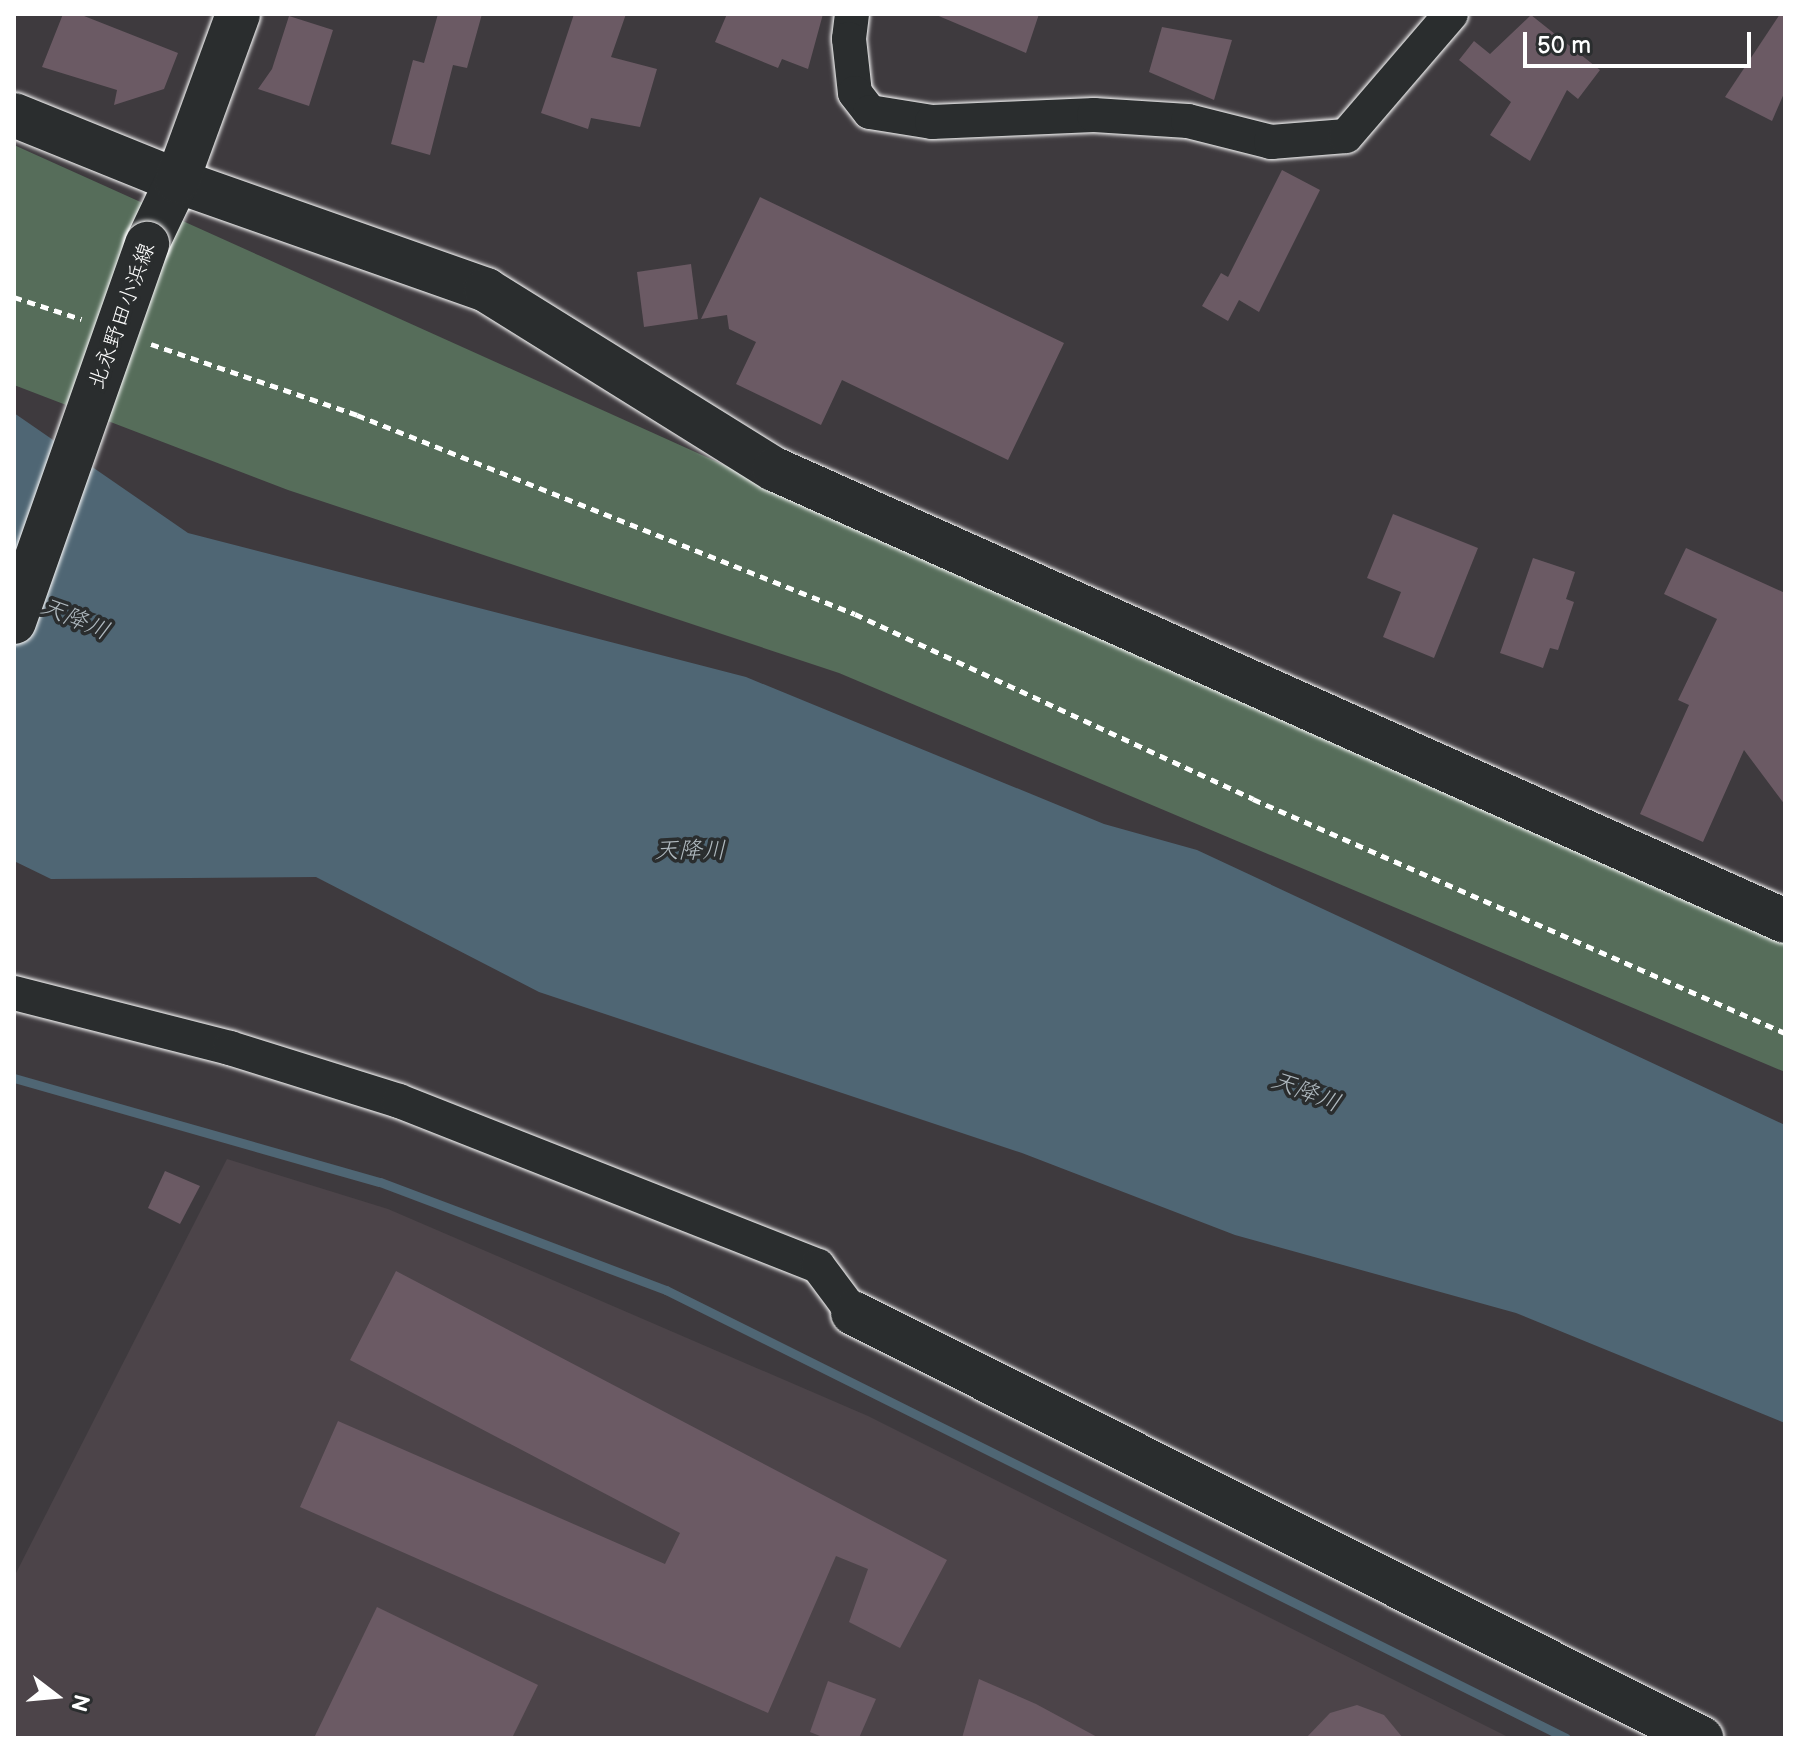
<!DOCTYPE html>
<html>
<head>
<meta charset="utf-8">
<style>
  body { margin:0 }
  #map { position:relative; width:1799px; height:1752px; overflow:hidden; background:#3e3a3e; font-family:"Balsamiq Sans","Klee One",sans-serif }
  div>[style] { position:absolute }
  .built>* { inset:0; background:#4c4449 }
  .green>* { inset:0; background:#566d5a }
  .water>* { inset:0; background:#4f6674 }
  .stream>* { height:9px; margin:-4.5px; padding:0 4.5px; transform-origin:4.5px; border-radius:4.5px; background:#4f6674 }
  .building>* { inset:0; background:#6b5a64 }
  .path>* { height:5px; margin-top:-2.5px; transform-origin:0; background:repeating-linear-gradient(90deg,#fff 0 8px,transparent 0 14px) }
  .roads { filter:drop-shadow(0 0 2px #fff) drop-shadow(0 0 2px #fff) }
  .street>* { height:34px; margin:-17px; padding:0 17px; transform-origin:17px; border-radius:17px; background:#2a2d2e }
  .secondary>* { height:44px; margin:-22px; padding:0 22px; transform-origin:22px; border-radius:22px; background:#2a2d2e }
  .bridges { filter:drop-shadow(0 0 2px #fff) drop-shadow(0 0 2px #fff) }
  .secondary-bridge>* { height:44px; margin:-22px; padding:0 22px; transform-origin:22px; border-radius:22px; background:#2a2d2e }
  span { translate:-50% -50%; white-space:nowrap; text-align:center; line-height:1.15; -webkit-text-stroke:7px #2a2d2e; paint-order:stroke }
  .street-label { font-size:22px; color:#fff }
  .water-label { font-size:24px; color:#b0bac0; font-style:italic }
  .frame { position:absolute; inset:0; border:16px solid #fff; pointer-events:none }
  .north { position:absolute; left:16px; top:1656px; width:80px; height:80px; -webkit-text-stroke:6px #2a2d2e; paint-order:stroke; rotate:106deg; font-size:22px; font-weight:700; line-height:32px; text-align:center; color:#fff }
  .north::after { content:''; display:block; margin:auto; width:28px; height:36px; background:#fff; clip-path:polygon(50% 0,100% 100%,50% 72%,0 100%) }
  .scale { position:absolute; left:1523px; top:32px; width:228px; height:36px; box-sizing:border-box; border:4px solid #fff; border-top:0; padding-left:10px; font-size:24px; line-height:28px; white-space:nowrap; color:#fff; -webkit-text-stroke:6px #2a2d2e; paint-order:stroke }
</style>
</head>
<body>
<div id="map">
  <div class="built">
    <div style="clip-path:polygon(227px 1159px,388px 1209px,868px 1416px,1510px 1738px,14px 1738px,14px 1577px)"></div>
  </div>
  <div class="green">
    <div style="clip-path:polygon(14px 145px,1785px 943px,1785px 1072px,839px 673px,288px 490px,14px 385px)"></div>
  </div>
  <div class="water">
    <div style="clip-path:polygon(14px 413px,188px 533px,746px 677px,1104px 824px,1197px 850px,1785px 1125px,1785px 1423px,1516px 1313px,1235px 1235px,1022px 1153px,539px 992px,316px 877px,51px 879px,14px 861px)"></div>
  </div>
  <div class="stream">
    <div style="left:14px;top:1078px;width:380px;rotate:15.9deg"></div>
    <div style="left:380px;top:1182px;width:306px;rotate:20.7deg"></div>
    <div style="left:666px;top:1290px;width:1005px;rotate:26.46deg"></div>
  </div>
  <div class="building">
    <div style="clip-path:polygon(63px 14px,79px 14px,178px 53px,164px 89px,114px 105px,117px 90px,42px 67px)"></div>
    <div style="clip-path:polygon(438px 14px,482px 14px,467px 68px,453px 65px,430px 155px,391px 144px,413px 60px,424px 63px)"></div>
    <div style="clip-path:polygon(574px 14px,626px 14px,611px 57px,657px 69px,640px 127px,591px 118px,588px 129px,541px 113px)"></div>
    <div style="clip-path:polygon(727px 14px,823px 14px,808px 69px,782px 59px,778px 68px,715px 42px)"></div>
    <div style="clip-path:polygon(934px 14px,1039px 14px,1026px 53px)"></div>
    <div style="clip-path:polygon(1780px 14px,1785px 14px,1785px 91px,1772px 121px,1725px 97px)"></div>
    <div style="clip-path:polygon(1531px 15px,1600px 70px,1578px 99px,1567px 90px,1530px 161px,1490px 135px,1511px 102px,1459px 60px,1474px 41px,1490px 54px)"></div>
    <div style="clip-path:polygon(289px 16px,333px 30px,309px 106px,258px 89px,272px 69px)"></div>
    <div style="clip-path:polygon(1162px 27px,1232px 40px,1214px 100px,1149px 72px)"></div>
    <div style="clip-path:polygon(1282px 170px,1320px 190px,1259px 312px,1239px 300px,1228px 321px,1202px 306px,1221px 273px,1228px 277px)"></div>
    <div style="clip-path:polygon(760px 197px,1064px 343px,1008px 460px,842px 380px,821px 425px,736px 384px,756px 342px,729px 329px,727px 315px,701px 319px)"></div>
    <div style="clip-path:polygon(691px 264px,698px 319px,644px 327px,637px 272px)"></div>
    <div style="clip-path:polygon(1393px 514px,1478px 548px,1434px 658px,1383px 637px,1401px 592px,1367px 578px)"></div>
    <div style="clip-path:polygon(1686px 548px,1785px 593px,1785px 805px,1744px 750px,1703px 842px,1640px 814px,1689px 705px,1678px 700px,1717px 619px,1664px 594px)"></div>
    <div style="clip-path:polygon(1533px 558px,1575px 572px,1566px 599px,1574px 602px,1558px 650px,1550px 648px,1543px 668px,1500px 653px)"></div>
    <div style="clip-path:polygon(165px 1171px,200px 1186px,180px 1224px,148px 1208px)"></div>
    <div style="clip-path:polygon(396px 1271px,947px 1560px,900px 1648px,849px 1622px,868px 1569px,836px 1556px,768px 1713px,300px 1507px,338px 1421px,665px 1564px,680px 1533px,350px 1360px)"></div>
    <div style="clip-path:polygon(377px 1607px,538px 1685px,512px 1738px,314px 1738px)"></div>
    <div style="clip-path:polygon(979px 1679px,1036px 1704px,1099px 1738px,962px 1738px)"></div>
    <div style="clip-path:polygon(828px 1681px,876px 1699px,859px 1738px,825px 1738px,810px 1732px)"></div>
    <div style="clip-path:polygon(1357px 1705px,1384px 1715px,1403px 1738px,1306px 1738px,1330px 1713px)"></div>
  </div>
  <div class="path">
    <div style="left:14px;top:297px;width:71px;rotate:18.2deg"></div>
    <div style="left:151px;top:344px;width:218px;rotate:19deg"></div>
    <div style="left:357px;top:415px;width:536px;rotate:21.78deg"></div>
    <div style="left:855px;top:614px;width:439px;rotate:24.9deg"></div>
    <div style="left:1253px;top:799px;width:581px;rotate:23.74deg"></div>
  </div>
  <div class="roads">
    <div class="street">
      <div style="left:852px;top:14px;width:25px;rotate:97deg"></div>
      <div style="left:849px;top:39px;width:54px;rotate:83.7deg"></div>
      <div style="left:855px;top:93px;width:24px;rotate:52deg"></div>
      <div style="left:870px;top:112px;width:63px;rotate:9.2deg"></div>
      <div style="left:932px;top:122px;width:162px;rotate:-2.5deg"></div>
      <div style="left:1094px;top:115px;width:94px;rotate:3.7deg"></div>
      <div style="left:1188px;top:121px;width:86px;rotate:14.2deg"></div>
      <div style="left:1271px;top:142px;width:75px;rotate:-4.6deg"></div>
      <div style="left:1346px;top:136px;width:161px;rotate:-49.3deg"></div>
      <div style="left:14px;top:993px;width:223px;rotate:14.3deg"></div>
      <div style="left:230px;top:1048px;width:177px;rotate:17.4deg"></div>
      <div style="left:399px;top:1101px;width:450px;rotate:21.5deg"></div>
      <div style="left:818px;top:1266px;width:59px;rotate:53.3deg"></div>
    </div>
    <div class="secondary">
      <div style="left:14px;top:115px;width:176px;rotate:22deg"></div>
      <div style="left:177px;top:181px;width:328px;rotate:19.4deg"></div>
      <div style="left:486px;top:290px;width:339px;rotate:31.9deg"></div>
      <div style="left:774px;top:469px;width:1107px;rotate:24.09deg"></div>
      <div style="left:147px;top:244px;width:70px;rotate:-64.5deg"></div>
      <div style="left:177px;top:181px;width:178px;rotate:-69.9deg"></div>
      <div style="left:853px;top:1313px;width:949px;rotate:26.62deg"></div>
    </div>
  </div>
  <div class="bridges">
    <div class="secondary-bridge">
      <div style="left:14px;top:622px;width:401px;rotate:-70.6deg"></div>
    </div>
  </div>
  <div class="street-label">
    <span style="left:122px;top:316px;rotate:-70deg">北永野田小浜線</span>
  </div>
  <div class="water-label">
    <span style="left:75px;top:619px;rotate:23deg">天降川</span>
    <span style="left:690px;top:851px">天降川</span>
    <span style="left:1306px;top:1092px;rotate:21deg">天降川</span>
  </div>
  <div class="frame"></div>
  <div class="north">N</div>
  <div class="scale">50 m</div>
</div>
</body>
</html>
